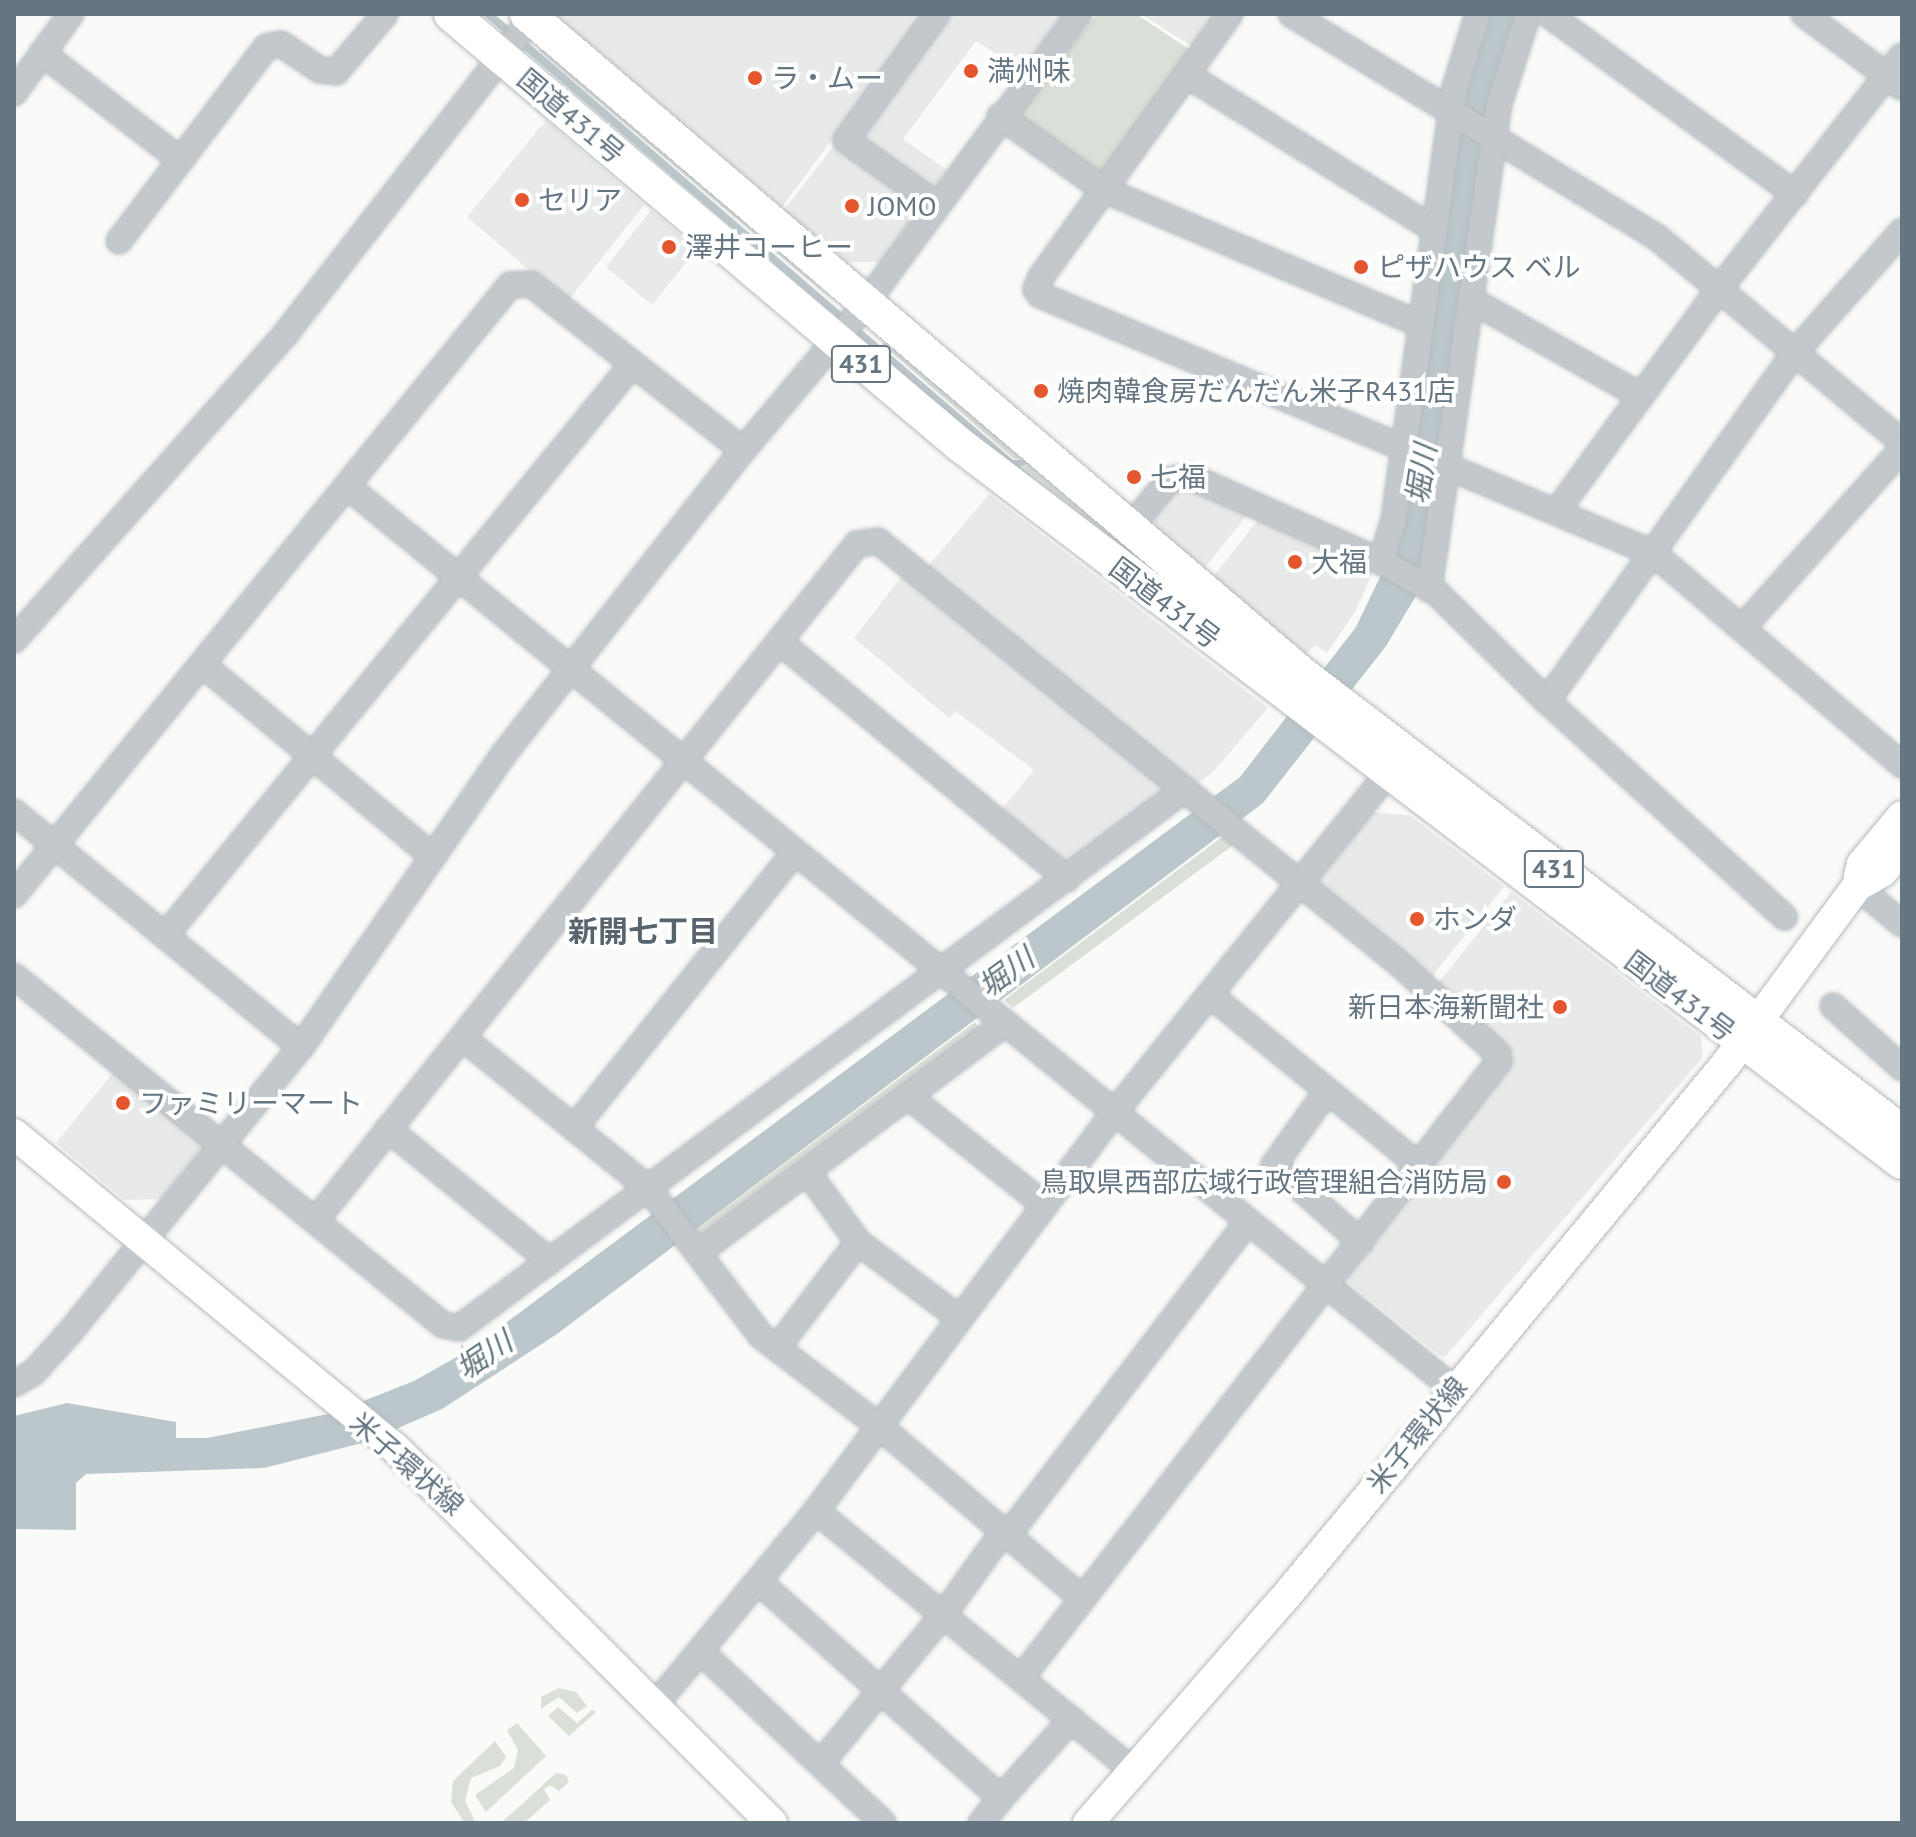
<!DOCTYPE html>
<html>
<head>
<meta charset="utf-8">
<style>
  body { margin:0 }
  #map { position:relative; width:1916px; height:1837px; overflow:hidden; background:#fafaf8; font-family:"PT Sans","Noto Sans JP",sans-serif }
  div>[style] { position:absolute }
  .built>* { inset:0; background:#e8e9e9 }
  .green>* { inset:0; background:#dadfd7 }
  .water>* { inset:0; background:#bbc7cb }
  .roads { filter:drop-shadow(0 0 2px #b5babe) drop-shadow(0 0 2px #b5babe) }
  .minor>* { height:24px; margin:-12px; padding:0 12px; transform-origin:12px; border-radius:12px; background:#c3c8cc }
  .major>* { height:30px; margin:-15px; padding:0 15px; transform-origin:15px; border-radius:15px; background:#fff }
  .highway>* { height:34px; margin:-17px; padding:0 17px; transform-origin:17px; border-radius:17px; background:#fff }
  .dots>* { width:22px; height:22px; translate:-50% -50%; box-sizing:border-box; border:4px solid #fff; border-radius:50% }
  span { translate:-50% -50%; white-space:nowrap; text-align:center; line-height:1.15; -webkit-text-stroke:8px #fff; paint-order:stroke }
  .shield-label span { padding:2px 6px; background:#fff; border:2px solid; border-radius:6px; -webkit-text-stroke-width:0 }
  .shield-label { font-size:26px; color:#657683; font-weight:700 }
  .poi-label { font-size:28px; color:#657683 }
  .left { translate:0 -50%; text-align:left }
  .right { translate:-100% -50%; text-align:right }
  .street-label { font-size:28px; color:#657683 }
  .water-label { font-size:30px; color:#60757c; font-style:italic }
  .neighbourhood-label { font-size:30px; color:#57646e; font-weight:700 }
  .frame { position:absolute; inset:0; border:16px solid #657683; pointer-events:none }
</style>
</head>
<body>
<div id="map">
  <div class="built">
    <div style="clip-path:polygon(555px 14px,925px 14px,782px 207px)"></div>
    <div style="clip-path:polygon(946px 14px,1064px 14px,1019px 69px,976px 41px,903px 139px,947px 170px,935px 186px,924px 188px,862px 143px,860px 132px)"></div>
    <div style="clip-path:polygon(1141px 14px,1220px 14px,1196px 49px)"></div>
    <div style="clip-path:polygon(546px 120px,644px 205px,567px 302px,467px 217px)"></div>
    <div style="clip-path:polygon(835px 144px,915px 202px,916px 212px,881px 262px,847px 262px,784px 210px)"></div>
    <div style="clip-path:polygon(651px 210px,697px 249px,652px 305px,606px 267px)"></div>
    <div style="clip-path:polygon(1187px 483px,1250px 511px,1204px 569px,1158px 529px,1150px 515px,1175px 486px)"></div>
    <div style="clip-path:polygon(989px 494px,1268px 708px,1212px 773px,1194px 786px,926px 569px)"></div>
    <div style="clip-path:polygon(1261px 516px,1375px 568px,1355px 612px,1327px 653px,1315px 645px,1306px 654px,1213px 577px)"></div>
    <div style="clip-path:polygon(905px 572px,1164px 783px,1164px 795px,1073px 863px,1061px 863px,999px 813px,1034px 770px,955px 711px,949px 718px,854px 638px)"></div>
    <div style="clip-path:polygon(1372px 812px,1409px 815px,1504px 887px,1429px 980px,1320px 889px,1319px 876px)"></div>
    <div style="clip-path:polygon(1511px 892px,1701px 1037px,1703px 1057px,1446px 1356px,1440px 1356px,1349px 1283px,1348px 1270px,1514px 1057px,1436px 986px)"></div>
    <div style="clip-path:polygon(116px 1069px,200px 1137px,200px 1149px,161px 1199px,125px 1200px,56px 1143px)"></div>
  </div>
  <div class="green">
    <div style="clip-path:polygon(1097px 14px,1136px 14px,1192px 51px,1106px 172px,1095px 173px,1022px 119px,1021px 111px)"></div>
    <div style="clip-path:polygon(545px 44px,725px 197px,837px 304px,539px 51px)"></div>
    <div style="clip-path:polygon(887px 338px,1028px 458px,1014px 459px,882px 344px)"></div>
    <div style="clip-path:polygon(1034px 463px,1292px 683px,1021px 467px)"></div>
    <div style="clip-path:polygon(1226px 834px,1236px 843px,1013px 1008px,1004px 1000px)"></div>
    <div style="clip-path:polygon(975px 1022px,982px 1032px,708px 1237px,693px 1232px)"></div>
    <div style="clip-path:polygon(559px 1688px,576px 1692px,587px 1706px,577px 1713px,559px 1697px,541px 1709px,541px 1697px)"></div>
    <div style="clip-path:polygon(558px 1707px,577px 1723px,592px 1710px,596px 1712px,569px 1736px,548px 1716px)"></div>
    <div style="clip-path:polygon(517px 1723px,546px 1756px,486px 1812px,475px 1795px,514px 1768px,518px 1750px,507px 1730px)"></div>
    <div style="clip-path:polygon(495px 1741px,506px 1757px,500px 1766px,471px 1778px,465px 1801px,475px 1821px,465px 1823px,451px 1802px,453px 1781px)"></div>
    <div style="clip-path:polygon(556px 1773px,566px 1775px,569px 1782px,559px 1791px,550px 1785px,544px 1789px,550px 1800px,524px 1823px,501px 1823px)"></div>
  </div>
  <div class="water">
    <div style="clip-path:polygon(482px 14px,494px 14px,539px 52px,1013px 460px,1028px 459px,1030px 463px,1020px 467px,1089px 522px,997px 454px)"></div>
    <div style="clip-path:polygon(1484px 14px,1518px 14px,1426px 579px,1386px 646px,1263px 803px,557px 1334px,442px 1409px,366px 1442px,264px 1468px,86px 1474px,76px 1483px,76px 1530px,14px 1529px,14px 1416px,67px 1403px,176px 1422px,176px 1438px,207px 1438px,333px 1413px,414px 1381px,462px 1354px,461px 1344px,468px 1351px,1240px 777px,1356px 627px,1381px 575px,1453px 140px)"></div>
  </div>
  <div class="roads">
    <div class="minor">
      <div style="left:1230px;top:14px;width:324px;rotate:125.7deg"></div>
      <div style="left:1041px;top:277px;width:13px;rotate:113deg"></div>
      <div style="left:1036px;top:289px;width:7px;rotate:56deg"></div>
      <div style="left:1040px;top:295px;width:665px;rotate:22.83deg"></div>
      <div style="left:1653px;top:553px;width:327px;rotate:40.4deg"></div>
      <div style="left:1291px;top:14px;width:431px;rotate:31.4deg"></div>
      <div style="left:1659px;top:239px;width:317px;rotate:39.9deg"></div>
      <div style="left:1548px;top:14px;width:306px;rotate:36.1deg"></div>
      <div style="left:1804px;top:14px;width:122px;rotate:36.7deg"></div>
      <div style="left:42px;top:53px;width:173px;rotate:37.7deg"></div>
      <div style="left:1187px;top:75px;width:292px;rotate:32deg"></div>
      <div style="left:14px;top:93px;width:97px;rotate:-54.2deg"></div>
      <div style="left:1000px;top:116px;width:128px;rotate:35.4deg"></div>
      <div style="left:1104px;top:190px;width:345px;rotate:23deg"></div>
      <div style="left:937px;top:205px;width:112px;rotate:-144.5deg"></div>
      <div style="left:846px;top:140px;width:155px;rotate:-54.2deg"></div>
      <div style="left:119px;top:241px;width:243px;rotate:-52.8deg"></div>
      <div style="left:266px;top:47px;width:15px;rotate:-11deg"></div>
      <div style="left:281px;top:44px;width:47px;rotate:33.7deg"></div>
      <div style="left:320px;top:70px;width:16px;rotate:7deg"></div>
      <div style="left:336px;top:72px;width:76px;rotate:-49.8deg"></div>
      <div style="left:1473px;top:301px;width:193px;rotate:29.5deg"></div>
      <div style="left:348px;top:487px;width:1429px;rotate:39.2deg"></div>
      <div style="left:1556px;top:512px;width:278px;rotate:-53.8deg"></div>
      <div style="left:1720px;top:288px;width:295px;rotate:-51.9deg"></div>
      <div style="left:1128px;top:530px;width:65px;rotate:-50.6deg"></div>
      <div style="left:1169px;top:480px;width:20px;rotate:-11deg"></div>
      <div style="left:1189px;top:476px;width:214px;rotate:24deg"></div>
      <div style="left:1384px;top:563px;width:61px;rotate:29.5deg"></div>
      <div style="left:1437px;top:593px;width:154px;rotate:44.5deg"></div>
      <div style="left:1547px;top:701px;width:430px;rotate:-54.6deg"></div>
      <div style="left:1796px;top:351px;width:160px;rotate:-48.5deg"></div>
      <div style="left:1381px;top:562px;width:45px;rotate:-73.2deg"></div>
      <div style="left:1394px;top:519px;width:432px;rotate:-82deg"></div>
      <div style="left:1454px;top:91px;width:81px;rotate:-72.7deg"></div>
      <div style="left:1429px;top:589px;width:490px;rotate:-81.8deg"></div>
      <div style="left:1499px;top:104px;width:95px;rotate:-72.1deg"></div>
      <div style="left:1743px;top:627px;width:239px;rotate:-48.2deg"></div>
      <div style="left:14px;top:640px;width:412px;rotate:-48.4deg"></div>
      <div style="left:287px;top:332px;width:403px;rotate:-52.1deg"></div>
      <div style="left:781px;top:643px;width:371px;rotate:39.5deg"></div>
      <div style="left:203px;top:665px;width:298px;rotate:39.8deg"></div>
      <div style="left:1547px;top:701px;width:321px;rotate:42.3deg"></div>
      <div style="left:14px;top:812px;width:371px;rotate:39.3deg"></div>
      <div style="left:1857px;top:886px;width:59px;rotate:40.2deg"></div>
      <div style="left:14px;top:895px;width:786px;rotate:-50.88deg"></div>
      <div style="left:510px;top:285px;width:21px;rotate:-3deg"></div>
      <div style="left:531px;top:284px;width:269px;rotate:38.1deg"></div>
      <div style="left:165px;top:936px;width:736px;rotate:-50.73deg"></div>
      <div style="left:14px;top:976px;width:553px;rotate:39.13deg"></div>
      <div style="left:443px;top:1325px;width:16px;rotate:11deg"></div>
      <div style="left:459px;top:1328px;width:903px;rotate:-36.58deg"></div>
      <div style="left:1210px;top:995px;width:271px;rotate:39.2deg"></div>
      <div style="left:1833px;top:1006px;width:93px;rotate:41.9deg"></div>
      <div style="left:463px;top:1038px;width:238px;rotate:39deg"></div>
      <div style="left:648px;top:1188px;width:186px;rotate:52.6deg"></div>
      <div style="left:761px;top:1336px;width:148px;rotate:37.3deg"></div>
      <div style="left:879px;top:1426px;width:266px;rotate:40.3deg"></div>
      <div style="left:1327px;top:1091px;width:91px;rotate:125.6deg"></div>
      <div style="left:1274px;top:1165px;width:116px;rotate:41.5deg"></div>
      <div style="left:909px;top:1097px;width:171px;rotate:38.6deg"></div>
      <div style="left:576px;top:1126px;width:349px;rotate:-51.4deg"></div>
      <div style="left:388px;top:1129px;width:209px;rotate:39.2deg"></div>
      <div style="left:809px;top:1174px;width:84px;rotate:54.2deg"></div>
      <div style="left:858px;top:1242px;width:125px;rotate:36.9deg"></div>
      <div style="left:316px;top:1220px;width:866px;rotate:-51.33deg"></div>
      <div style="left:857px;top:544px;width:21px;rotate:-8deg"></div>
      <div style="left:878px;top:541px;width:675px;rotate:39.04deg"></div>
      <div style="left:1402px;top:966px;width:130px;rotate:42.5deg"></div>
      <div style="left:1498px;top:1054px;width:7px;rotate:82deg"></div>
      <div style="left:1499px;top:1061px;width:779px;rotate:127.75deg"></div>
      <div style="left:698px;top:1253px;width:384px;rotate:-36.8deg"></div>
      <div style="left:777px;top:1348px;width:133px;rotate:-52.6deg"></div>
      <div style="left:14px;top:1384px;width:23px;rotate:-31deg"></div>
      <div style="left:34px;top:1372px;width:54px;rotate:-48deg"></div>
      <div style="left:70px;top:1332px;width:367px;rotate:-51deg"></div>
      <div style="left:301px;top:1047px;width:355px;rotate:-55.3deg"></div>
      <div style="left:503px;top:755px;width:388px;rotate:-51.8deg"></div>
      <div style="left:743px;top:450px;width:182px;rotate:-49.9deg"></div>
      <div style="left:860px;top:311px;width:369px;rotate:-53.6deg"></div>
      <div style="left:816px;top:1511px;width:411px;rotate:39.3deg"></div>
      <div style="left:1008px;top:1535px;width:394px;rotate:-52.6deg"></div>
      <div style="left:758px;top:1581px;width:326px;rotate:41.8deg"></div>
      <div style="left:1001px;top:1798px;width:106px;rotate:-48.1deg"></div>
      <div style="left:700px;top:1651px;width:251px;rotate:43.2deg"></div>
      <div style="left:655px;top:1705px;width:252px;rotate:-50.3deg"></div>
      <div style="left:816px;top:1511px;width:497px;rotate:-53.2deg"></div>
      <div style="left:1114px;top:1113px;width:436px;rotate:-51.1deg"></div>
      <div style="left:821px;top:1763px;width:193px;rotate:-50.5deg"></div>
      <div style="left:944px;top:1614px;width:101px;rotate:-54.3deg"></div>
      <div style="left:981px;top:1823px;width:32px;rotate:-51deg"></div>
    </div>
    <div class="major">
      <div style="left:1859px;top:876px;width:12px;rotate:-76deg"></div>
      <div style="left:1862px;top:864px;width:62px;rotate:-50.2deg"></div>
      <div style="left:14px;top:1134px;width:492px;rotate:39.5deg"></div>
      <div style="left:394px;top:1447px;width:533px;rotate:44.85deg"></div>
      <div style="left:1088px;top:1823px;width:295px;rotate:-48.9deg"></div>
      <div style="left:1282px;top:1601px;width:697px;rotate:-50.42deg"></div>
      <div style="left:1726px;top:1064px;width:221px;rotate:-53.6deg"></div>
      <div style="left:1857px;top:886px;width:29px;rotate:-29deg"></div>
      <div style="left:1882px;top:872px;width:30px;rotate:-48deg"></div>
    </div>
    <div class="highway">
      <div style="left:451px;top:14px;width:666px;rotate:40.25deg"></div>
      <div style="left:959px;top:444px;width:1185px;rotate:37.29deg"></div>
      <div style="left:527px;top:14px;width:1018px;rotate:40.42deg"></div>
      <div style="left:1302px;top:674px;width:755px;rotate:37.36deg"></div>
    </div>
  </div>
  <div class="dots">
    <div style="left:971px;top:71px;background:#e4572e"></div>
    <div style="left:755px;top:78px;background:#e4572e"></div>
    <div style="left:522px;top:200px;background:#e4572e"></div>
    <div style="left:852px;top:206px;background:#e4572e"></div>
    <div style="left:669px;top:247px;background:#e4572e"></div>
    <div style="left:1361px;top:267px;background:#e4572e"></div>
    <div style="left:1041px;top:391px;background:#e4572e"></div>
    <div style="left:1134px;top:477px;background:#e4572e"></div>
    <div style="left:1295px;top:562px;background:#e4572e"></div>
    <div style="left:1417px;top:919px;background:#e4572e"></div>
    <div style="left:1560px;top:1007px;background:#e4572e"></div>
    <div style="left:123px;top:1103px;background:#e4572e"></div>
    <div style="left:1504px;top:1182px;background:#e4572e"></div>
  </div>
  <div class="shield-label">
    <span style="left:861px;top:364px">431</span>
    <span style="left:1554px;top:869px">431</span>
  </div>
  <div class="poi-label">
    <span class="left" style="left:987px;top:71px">満州味</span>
    <span class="left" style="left:771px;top:78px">ラ・ムー</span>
    <span class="left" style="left:538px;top:200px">セリア</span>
    <span class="left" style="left:868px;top:206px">JOMO</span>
    <span class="left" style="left:685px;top:247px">澤井コーヒー</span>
    <span class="left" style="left:1377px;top:267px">ピザハウス ベル</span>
    <span class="left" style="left:1057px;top:391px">焼肉韓食房だんだん米子R431店</span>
    <span class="left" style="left:1150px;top:477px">七福</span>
    <span class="left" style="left:1311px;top:562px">大福</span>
    <span class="left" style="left:1433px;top:919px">ホンダ</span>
    <span class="right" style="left:1544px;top:1007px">新日本海新聞社</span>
    <span class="left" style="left:139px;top:1103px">ファミリーマート</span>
    <span class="right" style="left:1488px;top:1182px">鳥取県西部広域行政管理組合消防局</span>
  </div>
  <div class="street-label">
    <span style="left:571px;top:116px;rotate:40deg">国道431号</span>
    <span style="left:1165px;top:603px;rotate:37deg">国道431号</span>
    <span style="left:1680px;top:996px;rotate:37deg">国道431号</span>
    <span style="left:1417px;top:1435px;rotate:-51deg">米子環状線</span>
    <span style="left:407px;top:1464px;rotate:41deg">米子環状線</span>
  </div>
  <div class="water-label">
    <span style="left:1421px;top:474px;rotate:-81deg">堀川</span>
    <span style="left:1006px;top:972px;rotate:-36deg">堀川</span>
    <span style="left:484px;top:1355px;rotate:-34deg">堀川</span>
  </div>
  <div class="neighbourhood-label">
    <span style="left:643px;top:931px">新開七丁目</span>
  </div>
  <div class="frame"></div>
</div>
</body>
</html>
